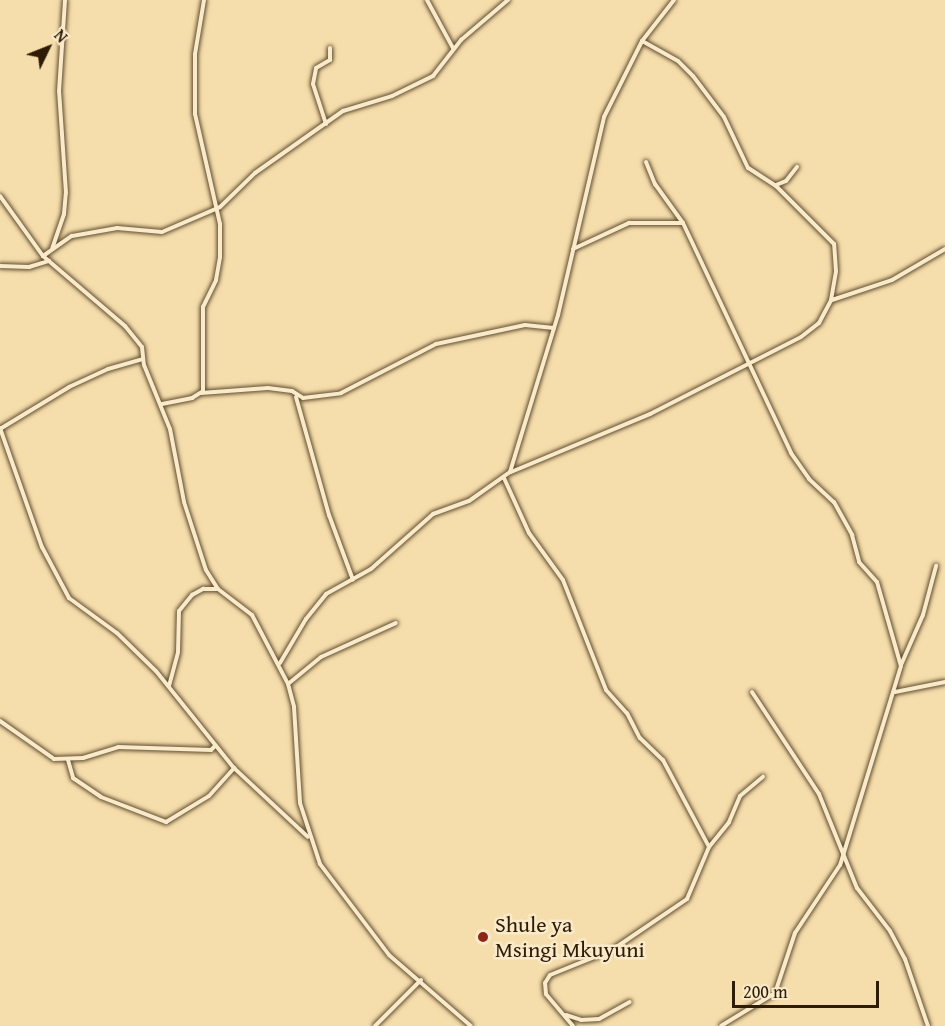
<!DOCTYPE html>
<html>
<head>
<meta charset="utf-8">
<style>
  body { margin:0 }
  #map { position:relative; width:945px; height:1026px; overflow:hidden; background:#f6deac; font-family:"Gentium Book Plus",serif }
  div>[style] { position:absolute }
  .roads { filter:drop-shadow(0 0 2px #604c30) drop-shadow(0 0 2px #604c30) }
  .street>* { height:4px; margin:-2px; padding:0 2px; transform-origin:2px; border-radius:2px; background:#f9eac9 }
  .dots>* { width:16px; height:16px; translate:-50% -50%; box-sizing:border-box; border:3px solid #f9eac9; border-radius:50% }
  span { translate:-50% -50%; white-space:nowrap; text-align:center; line-height:1.15; -webkit-text-stroke:5px #f9eac9; paint-order:stroke }
  .poi-label { font-size:22px; color:#2e1c06 }
  .left { translate:0 -50%; text-align:left }
  .north { position:absolute; left:18px; top:18px; width:60px; height:60px; -webkit-text-stroke:4px #f9eac9; paint-order:stroke; rotate:47deg; font-size:16px; font-weight:700; line-height:24px; text-align:center; color:#2e1c06 }
  .north::after { content:''; display:block; margin:auto; width:21px; height:27px; background:#2e1c06; clip-path:polygon(50% 0,100% 100%,50% 72%,0 100%) }
  .scale { position:absolute; left:732px; top:981px; width:147px; height:27px; box-sizing:border-box; border:3px solid #2e1c06; border-top:0; padding-left:8px; font-size:18px; line-height:21px; white-space:nowrap; color:#2e1c06; -webkit-text-stroke:4px #f9eac9; paint-order:stroke }
</style>
</head>
<body>
<div id="map">
  <div class="roads">
    <div class="street">
      <div style="left:427px;top:0;width:55px;rotate:61.6deg"></div>
      <div style="left:326px;top:124px;width:42px;rotate:-108deg"></div>
      <div style="left:313px;top:84px;width:16px;rotate:-79deg"></div>
      <div style="left:316px;top:68px;width:16px;rotate:-30deg"></div>
      <div style="left:330px;top:60px;width:12px;rotate:-90deg"></div>
      <div style="left:646px;top:162px;width:24px;rotate:68deg"></div>
      <div style="left:655px;top:184px;width:48px;rotate:54.3deg"></div>
      <div style="left:683px;top:223px;width:254px;rotate:64.8deg"></div>
      <div style="left:791px;top:453px;width:32px;rotate:55deg"></div>
      <div style="left:809px;top:479px;width:34px;rotate:43deg"></div>
      <div style="left:834px;top:502px;width:38px;rotate:61deg"></div>
      <div style="left:852px;top:535px;width:28px;rotate:75deg"></div>
      <div style="left:859px;top:562px;width:27px;rotate:48deg"></div>
      <div style="left:877px;top:582px;width:87px;rotate:74.1deg"></div>
      <div style="left:901px;top:666px;width:208px;rotate:107deg"></div>
      <div style="left:840px;top:865px;width:82px;rotate:123.5deg"></div>
      <div style="left:795px;top:933px;width:63px;rotate:108.4deg"></div>
      <div style="left:775px;top:993px;width:63px;rotate:148.6deg"></div>
      <div style="left:776px;top:185px;width:11px;rotate:-22deg"></div>
      <div style="left:786px;top:181px;width:18px;rotate:-52deg"></div>
      <div style="left:0;top:196px;width:74px;rotate:54.4deg"></div>
      <div style="left:43px;top:256px;width:108px;rotate:40.5deg"></div>
      <div style="left:125px;top:326px;width:27px;rotate:51deg"></div>
      <div style="left:142px;top:347px;width:18px;rotate:84deg"></div>
      <div style="left:144px;top:365px;width:69px;rotate:67.9deg"></div>
      <div style="left:170px;top:429px;width:74px;rotate:79.1deg"></div>
      <div style="left:184px;top:502px;width:71px;rotate:72.1deg"></div>
      <div style="left:206px;top:570px;width:22px;rotate:58deg"></div>
      <div style="left:218px;top:589px;width:43px;rotate:37.4deg"></div>
      <div style="left:252px;top:615px;width:78px;rotate:62.4deg"></div>
      <div style="left:288px;top:684px;width:24px;rotate:75deg"></div>
      <div style="left:294px;top:707px;width:96px;rotate:86.4deg"></div>
      <div style="left:300px;top:803px;width:64px;rotate:71.8deg"></div>
      <div style="left:320px;top:864px;width:114px;rotate:52.8deg"></div>
      <div style="left:389px;top:955px;width:108px;rotate:40.9deg"></div>
      <div style="left:52px;top:249px;width:37px;rotate:-71deg"></div>
      <div style="left:64px;top:214px;width:21px;rotate:-85deg"></div>
      <div style="left:66px;top:193px;width:102px;rotate:-93.9deg"></div>
      <div style="left:59px;top:91px;width:91px;rotate:-86.2deg"></div>
      <div style="left:573px;top:249px;width:62px;rotate:-24.9deg"></div>
      <div style="left:629px;top:223px;width:54px"></div>
      <div style="left:43px;top:256px;width:35px;rotate:-35deg"></div>
      <div style="left:72px;top:236px;width:46px;rotate:-10.1deg"></div>
      <div style="left:117px;top:228px;width:45px;rotate:5.1deg"></div>
      <div style="left:162px;top:232px;width:63px;rotate:-23.3deg"></div>
      <div style="left:220px;top:207px;width:49px;rotate:-44.2deg"></div>
      <div style="left:255px;top:173px;width:108px;rotate:-35.2deg"></div>
      <div style="left:343px;top:111px;width:51px;rotate:-17deg"></div>
      <div style="left:392px;top:96px;width:46px;rotate:-26deg"></div>
      <div style="left:433px;top:76px;width:46px;rotate:-52.1deg"></div>
      <div style="left:461px;top:40px;width:62px;rotate:-40.4deg"></div>
      <div style="left:0;top:266px;width:29px;rotate:2deg"></div>
      <div style="left:29px;top:267px;width:21px;rotate:-17deg"></div>
      <div style="left:832px;top:300px;width:63px;rotate:-18.4deg"></div>
      <div style="left:892px;top:280px;width:61px;rotate:-30.3deg"></div>
      <div style="left:201px;top:393px;width:67px;rotate:-4.3deg"></div>
      <div style="left:268px;top:388px;width:24px;rotate:7deg"></div>
      <div style="left:292px;top:391px;width:13px;rotate:32deg"></div>
      <div style="left:303px;top:398px;width:38px;rotate:-7deg"></div>
      <div style="left:341px;top:393px;width:107px;rotate:-27.3deg"></div>
      <div style="left:436px;top:344px;width:91px;rotate:-12.1deg"></div>
      <div style="left:525px;top:325px;width:29px;rotate:6deg"></div>
      <div style="left:296px;top:397px;width:123px;rotate:74.4deg"></div>
      <div style="left:329px;top:515px;width:69px;rotate:69.7deg"></div>
      <div style="left:162px;top:404px;width:31px;rotate:-11deg"></div>
      <div style="left:192px;top:398px;width:13px;rotate:-32deg"></div>
      <div style="left:203px;top:391px;width:84px;rotate:-90deg"></div>
      <div style="left:203px;top:307px;width:30px;rotate:-64deg"></div>
      <div style="left:216px;top:280px;width:23px;rotate:-80deg"></div>
      <div style="left:220px;top:257px;width:33px;rotate:-90deg"></div>
      <div style="left:220px;top:224px;width:113px;rotate:-102.8deg"></div>
      <div style="left:195px;top:114px;width:60px;rotate:-90deg"></div>
      <div style="left:195px;top:54px;width:55px;rotate:-80.5deg"></div>
      <div style="left:0;top:428px;width:126px;rotate:70.6deg"></div>
      <div style="left:42px;top:547px;width:58px;rotate:62.1deg"></div>
      <div style="left:69px;top:598px;width:59px;rotate:36.1deg"></div>
      <div style="left:117px;top:633px;width:54px;rotate:44.3deg"></div>
      <div style="left:156px;top:671px;width:124px;rotate:51.2deg"></div>
      <div style="left:234px;top:768px;width:101px;rotate:43deg"></div>
      <div style="left:0;top:429px;width:81px;rotate:-31.3deg"></div>
      <div style="left:69px;top:387px;width:43px;rotate:-24.8deg"></div>
      <div style="left:108px;top:369px;width:35px;rotate:-16deg"></div>
      <div style="left:511px;top:472px;width:151px;rotate:-22.6deg"></div>
      <div style="left:650px;top:414px;width:169px;rotate:-27deg"></div>
      <div style="left:801px;top:337px;width:23px;rotate:-38deg"></div>
      <div style="left:819px;top:323px;width:26px;rotate:-62deg"></div>
      <div style="left:831px;top:300px;width:29px;rotate:-80deg"></div>
      <div style="left:836px;top:271px;width:27px;rotate:-94deg"></div>
      <div style="left:834px;top:244px;width:82px;rotate:-135deg"></div>
      <div style="left:776px;top:186px;width:33px;rotate:-147deg"></div>
      <div style="left:748px;top:168px;width:56px;rotate:-115.2deg"></div>
      <div style="left:724px;top:117px;width:51px;rotate:-127.1deg"></div>
      <div style="left:693px;top:76px;width:21px;rotate:-135deg"></div>
      <div style="left:678px;top:61px;width:41px;rotate:-150.9deg"></div>
      <div style="left:504px;top:478px;width:60px;rotate:65.6deg"></div>
      <div style="left:529px;top:533px;width:58px;rotate:54.1deg"></div>
      <div style="left:563px;top:580px;width:118px;rotate:68.6deg"></div>
      <div style="left:606px;top:690px;width:31px;rotate:48deg"></div>
      <div style="left:627px;top:713px;width:28px;rotate:63deg"></div>
      <div style="left:640px;top:738px;width:32px;rotate:44deg"></div>
      <div style="left:663px;top:760px;width:98px;rotate:62.1deg"></div>
      <div style="left:280px;top:663px;width:51px;rotate:-59.4deg"></div>
      <div style="left:306px;top:619px;width:32px;rotate:-51deg"></div>
      <div style="left:326px;top:594px;width:51px;rotate:-29.1deg"></div>
      <div style="left:371px;top:569px;width:83px;rotate:-41.6deg"></div>
      <div style="left:433px;top:514px;width:38px;rotate:-20deg"></div>
      <div style="left:469px;top:501px;width:50px;rotate:-35.3deg"></div>
      <div style="left:510px;top:472px;width:164px;rotate:-73deg"></div>
      <div style="left:558px;top:315px;width:203px;rotate:-76.9deg"></div>
      <div style="left:604px;top:117px;width:85px;rotate:-63.4deg"></div>
      <div style="left:642px;top:41px;width:52px;rotate:-52deg"></div>
      <div style="left:901px;top:665px;width:55px;rotate:-66.3deg"></div>
      <div style="left:923px;top:615px;width:51px;rotate:-75.1deg"></div>
      <div style="left:288px;top:684px;width:43px;rotate:-39.3deg"></div>
      <div style="left:321px;top:657px;width:82px;rotate:-24.4deg"></div>
      <div style="left:169px;top:686px;width:35px;rotate:-75deg"></div>
      <div style="left:178px;top:652px;width:41px;rotate:-88.6deg"></div>
      <div style="left:179px;top:611px;width:21px;rotate:-51deg"></div>
      <div style="left:192px;top:595px;width:13px;rotate:-29deg"></div>
      <div style="left:203px;top:589px;width:15px"></div>
      <div style="left:752px;top:692px;width:122px;rotate:56.7deg"></div>
      <div style="left:819px;top:794px;width:101px;rotate:68deg"></div>
      <div style="left:857px;top:888px;width:54px;rotate:52.5deg"></div>
      <div style="left:890px;top:931px;width:32px;rotate:62deg"></div>
      <div style="left:905px;top:959px;width:71px;rotate:71.1deg"></div>
      <div style="left:895px;top:692px;width:51px;rotate:-11.3deg"></div>
      <div style="left:0;top:721px;width:66px;rotate:35.1deg"></div>
      <div style="left:54px;top:759px;width:29px;rotate:-2deg"></div>
      <div style="left:83px;top:758px;width:37px;rotate:-17deg"></div>
      <div style="left:118px;top:747px;width:93px;rotate:1.8deg"></div>
      <div style="left:211px;top:750px;width:6px;rotate:-45deg"></div>
      <div style="left:68px;top:760px;width:19px;rotate:74deg"></div>
      <div style="left:73px;top:778px;width:34px;rotate:34deg"></div>
      <div style="left:101px;top:797px;width:70px;rotate:21deg"></div>
      <div style="left:166px;top:822px;width:50px;rotate:-31.2deg"></div>
      <div style="left:209px;top:796px;width:38px;rotate:-48deg"></div>
      <div style="left:566px;top:1015px;width:16px;rotate:18deg"></div>
      <div style="left:581px;top:1020px;width:18px;rotate:-3deg"></div>
      <div style="left:599px;top:1019px;width:35px;rotate:-29deg"></div>
      <div style="left:375px;top:1026px;width:65px;rotate:-45deg"></div>
      <div style="left:573px;top:1026px;width:42px;rotate:-130.2deg"></div>
      <div style="left:546px;top:994px;width:11px;rotate:-95deg"></div>
      <div style="left:545px;top:983px;width:9px;rotate:-58deg"></div>
      <div style="left:550px;top:975px;width:67px;rotate:-22deg"></div>
      <div style="left:612px;top:950px;width:91px;rotate:-34.2deg"></div>
      <div style="left:687px;top:899px;width:56px;rotate:-67.1deg"></div>
      <div style="left:709px;top:847px;width:32px;rotate:-51deg"></div>
      <div style="left:729px;top:822px;width:28px;rotate:-67deg"></div>
      <div style="left:740px;top:796px;width:30px;rotate:-40deg"></div>
    </div>
  </div>
  <div class="dots">
    <div style="left:483px;top:937px;background:#8f2418"></div>
  </div>
  <div class="poi-label">
    <span class="left" style="left:495px;top:937px">Shule ya<br>Msingi Mkuyuni</span>
  </div>
  <div class="north">N</div>
  <div class="scale">200 m</div>
</div>
</body>
</html>
